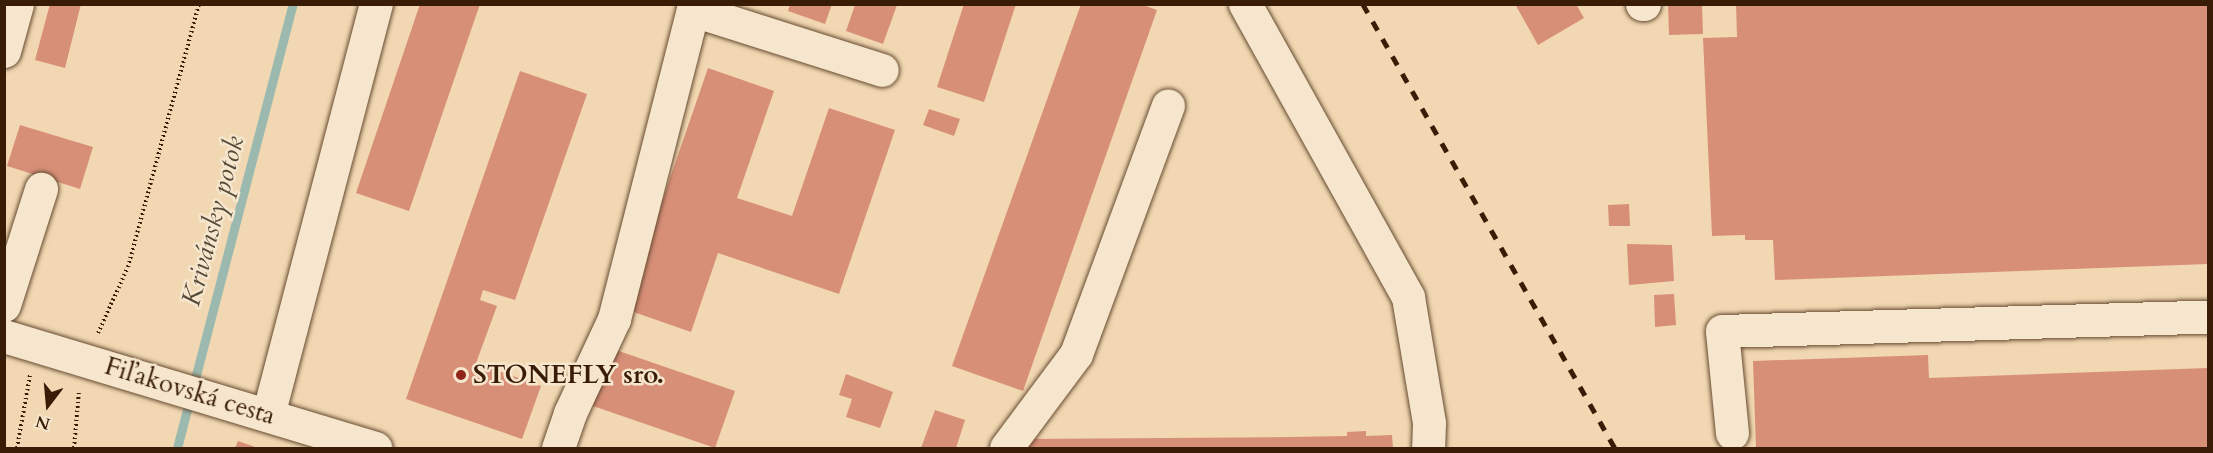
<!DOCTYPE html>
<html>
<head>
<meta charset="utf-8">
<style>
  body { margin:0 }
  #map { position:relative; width:2213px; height:453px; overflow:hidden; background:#f1d8b2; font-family:Cardo,serif }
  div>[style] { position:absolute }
  .stream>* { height:9px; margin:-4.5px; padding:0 4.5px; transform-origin:4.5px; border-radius:4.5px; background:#9bb9ae }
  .building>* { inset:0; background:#d88f78 }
  .path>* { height:4px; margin-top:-2px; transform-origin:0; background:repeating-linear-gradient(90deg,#391c06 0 1.5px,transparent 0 4.5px) }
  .roads { filter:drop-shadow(0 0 2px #674b31) drop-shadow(0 0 2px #674b31) }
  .minor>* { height:33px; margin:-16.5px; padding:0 16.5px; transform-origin:16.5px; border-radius:16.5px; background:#f6e6cd }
  .rail>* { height:4.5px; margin-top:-2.25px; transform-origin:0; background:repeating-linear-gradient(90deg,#391c06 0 10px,transparent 0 20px) }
  .dots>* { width:16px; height:16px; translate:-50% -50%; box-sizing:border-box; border:3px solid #f6e6cd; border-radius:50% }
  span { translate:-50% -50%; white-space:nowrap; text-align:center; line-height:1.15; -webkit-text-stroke:5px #f6e6cd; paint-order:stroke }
  .poi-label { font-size:26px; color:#391c06; font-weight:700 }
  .left { translate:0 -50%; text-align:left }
  .street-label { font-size:26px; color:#391c06 }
  .water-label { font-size:27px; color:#564b38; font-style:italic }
  .frame { position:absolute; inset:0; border:6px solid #391c06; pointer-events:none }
  .north { position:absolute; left:18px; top:375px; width:60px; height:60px; -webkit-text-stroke:4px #f6e6cd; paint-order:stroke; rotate:196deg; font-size:16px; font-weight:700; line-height:24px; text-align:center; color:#391c06 }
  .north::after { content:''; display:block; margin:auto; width:21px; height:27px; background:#391c06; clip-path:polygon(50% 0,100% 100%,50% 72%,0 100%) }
</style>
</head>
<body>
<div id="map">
  <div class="stream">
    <div style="left:177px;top:448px;width:459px;rotate:-75.4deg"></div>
  </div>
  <div class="building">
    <div style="clip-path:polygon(50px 4px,81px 4px,65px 68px,35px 60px)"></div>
    <div style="clip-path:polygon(420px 4px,480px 4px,409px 211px,356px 193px)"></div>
    <div style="clip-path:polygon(790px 4px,832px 4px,825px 24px,788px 11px)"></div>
    <div style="clip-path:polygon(964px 4px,1016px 4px,984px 102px,937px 87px)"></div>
    <div style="clip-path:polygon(1081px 4px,1140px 4px,1157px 10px,1023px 391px,952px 366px)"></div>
    <div style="clip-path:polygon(1515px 4px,1576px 4px,1584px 18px,1538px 45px)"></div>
    <div style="clip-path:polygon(1668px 4px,1702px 4px,1703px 34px,1669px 35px)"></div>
    <div style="clip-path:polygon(1736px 4px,2208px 4px,2208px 264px,1775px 280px,1773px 240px,1745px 240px,1745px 235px,1712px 236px,1703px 38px,1737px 37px)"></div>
    <div style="clip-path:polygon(855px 5px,897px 5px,883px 44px,846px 31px)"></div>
    <div style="clip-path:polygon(708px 68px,774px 91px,737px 198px,792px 216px,829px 108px,895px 130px,839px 294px,718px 253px,691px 332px,625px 309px)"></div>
    <div style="clip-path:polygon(520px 71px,587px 94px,515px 300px,483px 290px,480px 300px,497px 306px,476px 363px,541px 386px,522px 439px,406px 399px)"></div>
    <div style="clip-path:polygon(929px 109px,960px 119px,954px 136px,923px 125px)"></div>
    <div style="clip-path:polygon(20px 125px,93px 147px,80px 189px,7px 166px)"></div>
    <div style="clip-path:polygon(1629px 204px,1630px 226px,1609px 226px,1608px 205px)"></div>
    <div style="clip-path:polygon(1627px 244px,1672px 245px,1674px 281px,1629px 285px)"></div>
    <div style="clip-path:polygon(1674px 294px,1676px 325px,1655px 327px,1654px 295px)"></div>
    <div style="clip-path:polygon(613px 349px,735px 391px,715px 448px,593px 406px)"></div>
    <div style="clip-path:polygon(1928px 355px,1929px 378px,2208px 368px,2208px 448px,1756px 448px,1753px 361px)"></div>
    <div style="clip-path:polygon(846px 374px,893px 392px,880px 428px,846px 417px,852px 399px,839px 395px)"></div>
    <div style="clip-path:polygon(935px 410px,965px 420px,956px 448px,921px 448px)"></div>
    <div style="clip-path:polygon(1366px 431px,1366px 436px,1392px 435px,1393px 448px,1022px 448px,1022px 439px,1289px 437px,1347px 436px,1347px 432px)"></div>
    <div style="clip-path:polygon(238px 441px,258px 448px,235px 448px)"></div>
  </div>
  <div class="path">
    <div style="left:98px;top:333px;width:72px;rotate:-65.6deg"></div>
    <div style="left:128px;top:267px;width:272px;rotate:-74.9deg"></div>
    <div style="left:17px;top:448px;width:74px;rotate:-79.9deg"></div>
    <div style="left:74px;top:448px;width:57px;rotate:-85deg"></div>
  </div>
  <div class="roads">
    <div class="minor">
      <div style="left:1245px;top:4px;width:335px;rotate:60.9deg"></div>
      <div style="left:1408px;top:297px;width:128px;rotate:80.5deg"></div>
      <div style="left:1429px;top:423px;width:25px;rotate:92deg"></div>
      <div style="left:1642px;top:4px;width:2px"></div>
      <div style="left:4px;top:51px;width:49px;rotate:-74.5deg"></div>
      <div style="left:4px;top:305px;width:122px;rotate:-72.3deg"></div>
      <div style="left:4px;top:336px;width:388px;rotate:16.8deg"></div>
      <div style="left:268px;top:415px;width:425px;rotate:-75.3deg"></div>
      <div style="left:1732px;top:433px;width:102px;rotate:-95.6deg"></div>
      <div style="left:1722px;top:331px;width:486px;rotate:-1.7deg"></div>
      <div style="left:558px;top:448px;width:37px;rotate:-71deg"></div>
      <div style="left:570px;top:413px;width:104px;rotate:-64.9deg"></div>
      <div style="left:614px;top:319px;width:319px;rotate:-75.7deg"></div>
      <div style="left:693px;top:10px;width:198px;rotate:17.6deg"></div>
      <div style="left:1006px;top:448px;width:117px;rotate:-53.3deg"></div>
      <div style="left:1076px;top:354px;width:265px;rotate:-69.7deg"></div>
    </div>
  </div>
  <div class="rail">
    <div style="left:1363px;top:4px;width:511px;rotate:60.42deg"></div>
  </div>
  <div class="dots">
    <div style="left:461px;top:375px;background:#8f2418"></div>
  </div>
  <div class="poi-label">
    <span class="left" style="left:473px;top:375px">STONEFLY sro.</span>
  </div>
  <div class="street-label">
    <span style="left:190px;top:391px;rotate:17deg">Fiľakovská cesta</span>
  </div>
  <div class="water-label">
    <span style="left:213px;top:221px;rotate:-75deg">Krivánsky potok</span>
  </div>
  <div class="frame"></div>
  <div class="north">N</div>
</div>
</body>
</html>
